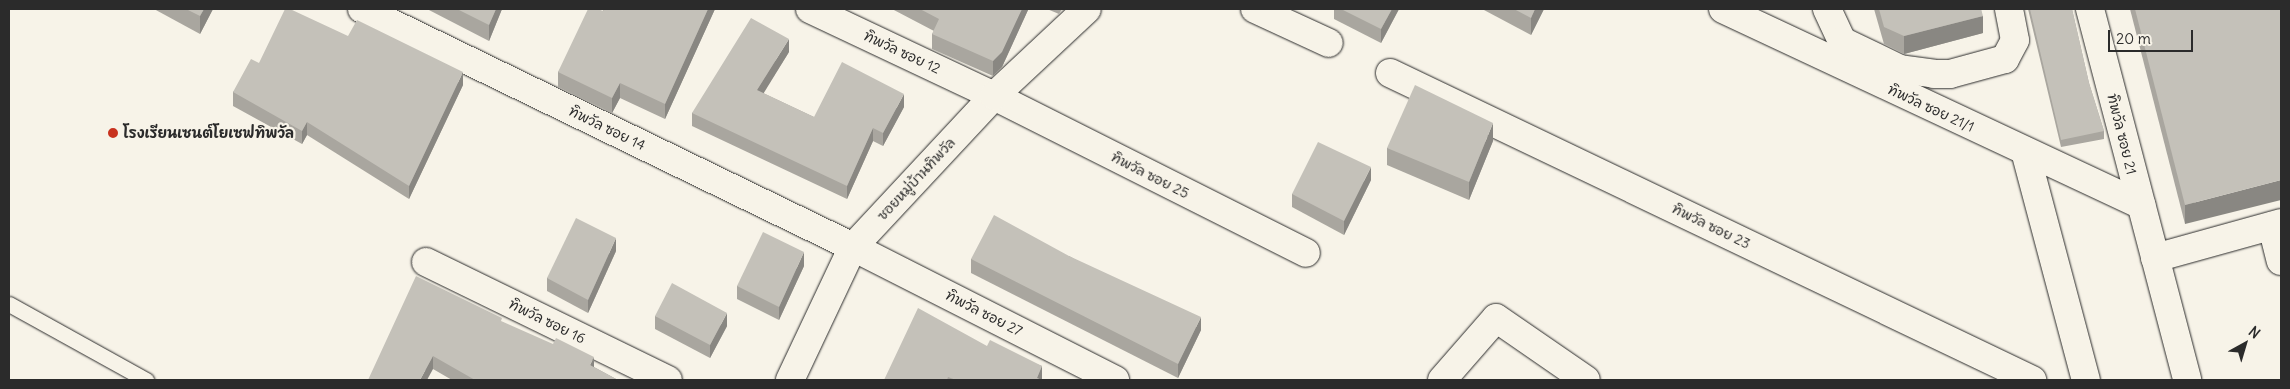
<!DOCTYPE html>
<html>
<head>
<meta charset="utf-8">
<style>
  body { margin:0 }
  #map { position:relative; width:2290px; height:389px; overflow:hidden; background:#f7f3e8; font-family:Delius,"Playpen Sans Thai",sans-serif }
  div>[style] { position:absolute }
  .roads { filter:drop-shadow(0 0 1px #2b2b2b) drop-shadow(0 0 1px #2b2b2b) }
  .service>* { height:15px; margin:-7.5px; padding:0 7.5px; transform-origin:7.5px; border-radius:7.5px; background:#f7f3e8 }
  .minor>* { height:28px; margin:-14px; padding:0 14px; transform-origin:14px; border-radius:14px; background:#f7f3e8 }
  .wall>* { inset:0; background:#a9a69f }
  .shaded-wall>* { inset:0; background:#898782 }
  .building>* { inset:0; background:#c4c1b9 }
  .dots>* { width:14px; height:14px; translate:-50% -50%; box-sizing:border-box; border:2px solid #f7f3e8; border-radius:50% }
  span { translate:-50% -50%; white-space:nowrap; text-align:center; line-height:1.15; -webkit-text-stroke:4.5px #f7f3e8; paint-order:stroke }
  .street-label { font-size:14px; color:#2b2b2b }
  .poi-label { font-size:14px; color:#2b2b2b; font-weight:700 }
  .left { translate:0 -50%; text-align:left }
  .frame { position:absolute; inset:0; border:10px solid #2b2b2b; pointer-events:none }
  .north { position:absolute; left:2220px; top:319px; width:50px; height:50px; -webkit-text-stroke:4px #f7f3e8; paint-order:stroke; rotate:39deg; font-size:14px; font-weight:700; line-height:20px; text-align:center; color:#2b2b2b }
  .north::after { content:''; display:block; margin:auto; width:18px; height:22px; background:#2b2b2b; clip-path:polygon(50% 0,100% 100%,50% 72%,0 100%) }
  .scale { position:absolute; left:2108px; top:30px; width:85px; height:22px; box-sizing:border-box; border:2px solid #2b2b2b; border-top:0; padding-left:6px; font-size:15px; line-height:18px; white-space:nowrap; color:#2b2b2b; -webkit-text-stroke:4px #f7f3e8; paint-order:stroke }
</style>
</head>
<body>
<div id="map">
  <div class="roads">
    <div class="service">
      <div style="left:9px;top:304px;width:157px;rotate:29deg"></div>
    </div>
    <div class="minor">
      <div style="left:362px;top:9px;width:546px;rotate:25.86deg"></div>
      <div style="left:853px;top:247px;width:294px;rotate:26.9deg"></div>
      <div style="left:810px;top:9px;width:204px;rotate:25.3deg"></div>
      <div style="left:994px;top:96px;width:349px;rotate:26.7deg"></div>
      <div style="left:1255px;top:9px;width:81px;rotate:24.7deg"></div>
      <div style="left:1723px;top:9px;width:462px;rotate:25.1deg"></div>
      <div style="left:1827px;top:9px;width:35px;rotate:65deg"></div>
      <div style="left:1842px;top:41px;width:64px;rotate:25.8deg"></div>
      <div style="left:1900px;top:69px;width:34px;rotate:8deg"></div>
      <div style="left:1934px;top:74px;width:16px"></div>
      <div style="left:1950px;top:74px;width:57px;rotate:-15.3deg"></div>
      <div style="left:2005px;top:59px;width:21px;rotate:-62deg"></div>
      <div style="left:2015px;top:40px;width:32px;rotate:-101deg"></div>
      <div style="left:2090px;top:9px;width:383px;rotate:75.3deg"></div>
      <div style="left:1390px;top:73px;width:712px;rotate:25.56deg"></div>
      <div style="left:2025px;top:151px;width:237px;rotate:75.1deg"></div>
      <div style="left:2272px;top:226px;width:36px;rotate:76deg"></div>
      <div style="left:2155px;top:258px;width:131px;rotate:-15.5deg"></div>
      <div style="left:426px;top:262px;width:269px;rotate:26deg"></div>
      <div style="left:790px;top:380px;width:147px;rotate:-64.7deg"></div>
      <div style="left:853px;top:247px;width:207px;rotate:-47deg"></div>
      <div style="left:994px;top:96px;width:127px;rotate:-43.1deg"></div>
      <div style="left:1442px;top:380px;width:82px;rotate:-48.9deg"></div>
      <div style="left:1496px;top:318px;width:109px;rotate:34.6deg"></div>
    </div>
  </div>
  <div class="wall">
    <div style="clip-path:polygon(154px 9px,213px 9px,200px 34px)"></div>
    <div style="clip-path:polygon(427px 9px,502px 9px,489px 41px)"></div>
    <div style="clip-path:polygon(604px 9px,715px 9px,665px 119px,620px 98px,612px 113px,558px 87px,558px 72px)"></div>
    <div style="clip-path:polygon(892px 9px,1028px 9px,1028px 10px,1002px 67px,993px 76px,932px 49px,932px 34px,934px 31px)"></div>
    <div style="clip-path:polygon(1047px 9px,1062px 9px,1059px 14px)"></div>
    <div style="clip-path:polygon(1334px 9px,1399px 9px,1381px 43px,1334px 19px)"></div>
    <div style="clip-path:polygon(1484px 9px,1544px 9px,1531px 35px,1484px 10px)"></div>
    <div style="clip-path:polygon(1874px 9px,1981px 9px,1983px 33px,1904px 54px,1884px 44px)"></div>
    <div style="clip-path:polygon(2028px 9px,2072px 9px,2089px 83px,2104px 131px,2104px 139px,2061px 147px)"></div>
    <div style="clip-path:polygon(2130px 9px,2281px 9px,2185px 224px)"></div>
    <div style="clip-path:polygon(348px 36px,463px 85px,409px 199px,307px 135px,302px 144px,233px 106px,233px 92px,259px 63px)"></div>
    <div style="clip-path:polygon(789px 52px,763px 93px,814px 117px,904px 107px,883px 146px,873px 141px,847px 199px,692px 126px,692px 113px)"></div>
    <div style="clip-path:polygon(1493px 141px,1469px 200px,1387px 165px,1387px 148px)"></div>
    <div style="clip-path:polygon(1371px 180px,1344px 235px,1292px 207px,1292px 194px)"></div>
    <div style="clip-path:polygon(616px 251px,588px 313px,547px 291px,547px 278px)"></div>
    <div style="clip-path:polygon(1069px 256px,1201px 330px,1178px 378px,971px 273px,971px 259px)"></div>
    <div style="clip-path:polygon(804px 266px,779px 320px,737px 299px,737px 286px)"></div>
    <div style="clip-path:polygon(655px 316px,727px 326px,710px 358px,655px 329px)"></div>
    <div style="clip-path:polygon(502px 322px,594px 367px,618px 380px,452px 380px,433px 369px,368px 380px)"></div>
    <div style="clip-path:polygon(987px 346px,1042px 366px,1042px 380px,884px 380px)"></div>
  </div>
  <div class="shaded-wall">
    <div style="clip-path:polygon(204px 9px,213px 9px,200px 34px,200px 16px)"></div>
    <div style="clip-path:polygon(496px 9px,502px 9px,489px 41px,489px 25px)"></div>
    <div style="clip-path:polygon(708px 9px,715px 9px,665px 119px,665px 104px)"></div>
    <div style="clip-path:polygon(1022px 9px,1028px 9px,1028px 10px,1002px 67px,993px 76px,993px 61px)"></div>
    <div style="clip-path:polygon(1392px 9px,1399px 9px,1381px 43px,1381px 29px)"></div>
    <div style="clip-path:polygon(1535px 9px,1544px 9px,1531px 35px,1531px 18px)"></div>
    <div style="clip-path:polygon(1983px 16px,1983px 33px,1904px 54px,1904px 36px)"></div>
    <div style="clip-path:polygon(789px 39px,789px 52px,757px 104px,757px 90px)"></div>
    <div style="clip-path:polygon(463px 72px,463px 85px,409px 199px,409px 186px)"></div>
    <div style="clip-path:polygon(620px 83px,620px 98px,612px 113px,612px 98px)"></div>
    <div style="clip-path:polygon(904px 94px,904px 107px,883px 146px,883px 133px)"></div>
    <div style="clip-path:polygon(307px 122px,307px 135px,302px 144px,302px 131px)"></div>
    <div style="clip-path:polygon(1493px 123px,1493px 141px,1469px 200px,1469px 182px)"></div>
    <div style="clip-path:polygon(873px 128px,873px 141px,847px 199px,847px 186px)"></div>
    <div style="clip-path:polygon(1371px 167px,1371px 180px,1344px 235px,1344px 221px)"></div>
    <div style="clip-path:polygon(2281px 180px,2281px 200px,2185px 224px,2185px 205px)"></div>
    <div style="clip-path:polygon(616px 238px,616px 251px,588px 313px,588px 300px)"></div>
    <div style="clip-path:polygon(804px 252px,804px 266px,779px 320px,779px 307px)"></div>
    <div style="clip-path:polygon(727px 313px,727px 326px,710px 358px,710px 345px)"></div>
    <div style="clip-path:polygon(1201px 317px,1201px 330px,1178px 378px,1178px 364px)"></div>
    <div style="clip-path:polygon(433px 356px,433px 369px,427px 380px,420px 380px)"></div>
    <div style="clip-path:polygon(594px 357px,594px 370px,590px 365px)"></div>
    <div style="clip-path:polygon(1042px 366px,1042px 380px,1037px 378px)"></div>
  </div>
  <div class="building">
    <div style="clip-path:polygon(186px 9px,204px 9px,200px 16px)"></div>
    <div style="clip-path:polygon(285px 9px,290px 9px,348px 36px,357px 20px,463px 72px,409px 186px,307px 122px,302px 131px,233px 92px,251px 59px,259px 63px)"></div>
    <div style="clip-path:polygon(457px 9px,496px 9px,489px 25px)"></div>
    <div style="clip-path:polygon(588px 9px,598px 9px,603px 11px,604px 9px,708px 9px,665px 104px,620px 83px,612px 98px,558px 72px)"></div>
    <div style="clip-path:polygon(920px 9px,1022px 9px,1002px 52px,993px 61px,932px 34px,939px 19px)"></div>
    <div style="clip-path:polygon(1341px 9px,1392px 9px,1381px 29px)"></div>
    <div style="clip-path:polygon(1514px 9px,1535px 9px,1531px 18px)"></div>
    <div style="clip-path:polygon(1879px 9px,1981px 9px,1983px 16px,1904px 36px,1884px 27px)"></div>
    <div style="clip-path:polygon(2030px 9px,2072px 9px,2089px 83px,2104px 131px,2061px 140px)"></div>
    <div style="clip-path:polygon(2135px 9px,2281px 9px,2281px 180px,2185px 205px)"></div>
    <div style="clip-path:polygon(751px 18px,789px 39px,757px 90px,814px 117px,842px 62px,904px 94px,883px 133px,873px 128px,847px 186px,692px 113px)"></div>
    <div style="clip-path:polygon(1415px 85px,1493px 123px,1469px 182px,1387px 148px)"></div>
    <div style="clip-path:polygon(1318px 142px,1371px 167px,1344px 221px,1292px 194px)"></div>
    <div style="clip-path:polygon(994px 215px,1069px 256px,1201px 317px,1178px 364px,971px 259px)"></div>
    <div style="clip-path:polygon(576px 218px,616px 238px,588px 300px,547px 278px)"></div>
    <div style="clip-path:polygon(763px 232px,804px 252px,779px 307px,737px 286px)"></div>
    <div style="clip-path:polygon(416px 276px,502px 318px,501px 321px,553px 344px,556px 338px,594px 357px,590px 365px,618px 380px,475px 380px,433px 356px,420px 380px,368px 380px)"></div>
    <div style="clip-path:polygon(672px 283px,727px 313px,710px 345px,655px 316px)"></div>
    <div style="clip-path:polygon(918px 308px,987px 346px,990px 340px,1042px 366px,1037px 378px,1042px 380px,956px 380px,948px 377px,947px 380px,884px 380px)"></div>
  </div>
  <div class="dots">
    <div style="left:113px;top:133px;background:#c8321e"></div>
  </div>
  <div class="street-label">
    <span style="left:902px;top:52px;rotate:25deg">ทิพวัล ซอย 12</span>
    <span style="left:1931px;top:108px;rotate:25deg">ทิพวัล ซอย 21/1</span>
    <span style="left:607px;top:128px;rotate:26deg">ทิพวัล ซอย 14</span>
    <span style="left:2122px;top:134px;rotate:76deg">ทิพวัล ซอย 21</span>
    <span style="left:1150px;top:175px;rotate:27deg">ทิพวัล ซอย 25</span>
    <span style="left:916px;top:179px;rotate:-47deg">ซอยหมู่บ้านทิพวัล</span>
    <span style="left:1711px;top:226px;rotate:26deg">ทิพวัล ซอย 23</span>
    <span style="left:984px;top:313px;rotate:27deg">ทิพวัล ซอย 27</span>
    <span style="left:547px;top:321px;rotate:26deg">ทิพวัล ซอย 16</span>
  </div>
  <div class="poi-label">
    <span class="left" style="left:123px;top:133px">โรงเรียนเซนต์โยเซฟทิพวัล</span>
  </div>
  <div class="frame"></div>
  <div class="north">N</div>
  <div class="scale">20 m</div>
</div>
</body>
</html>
